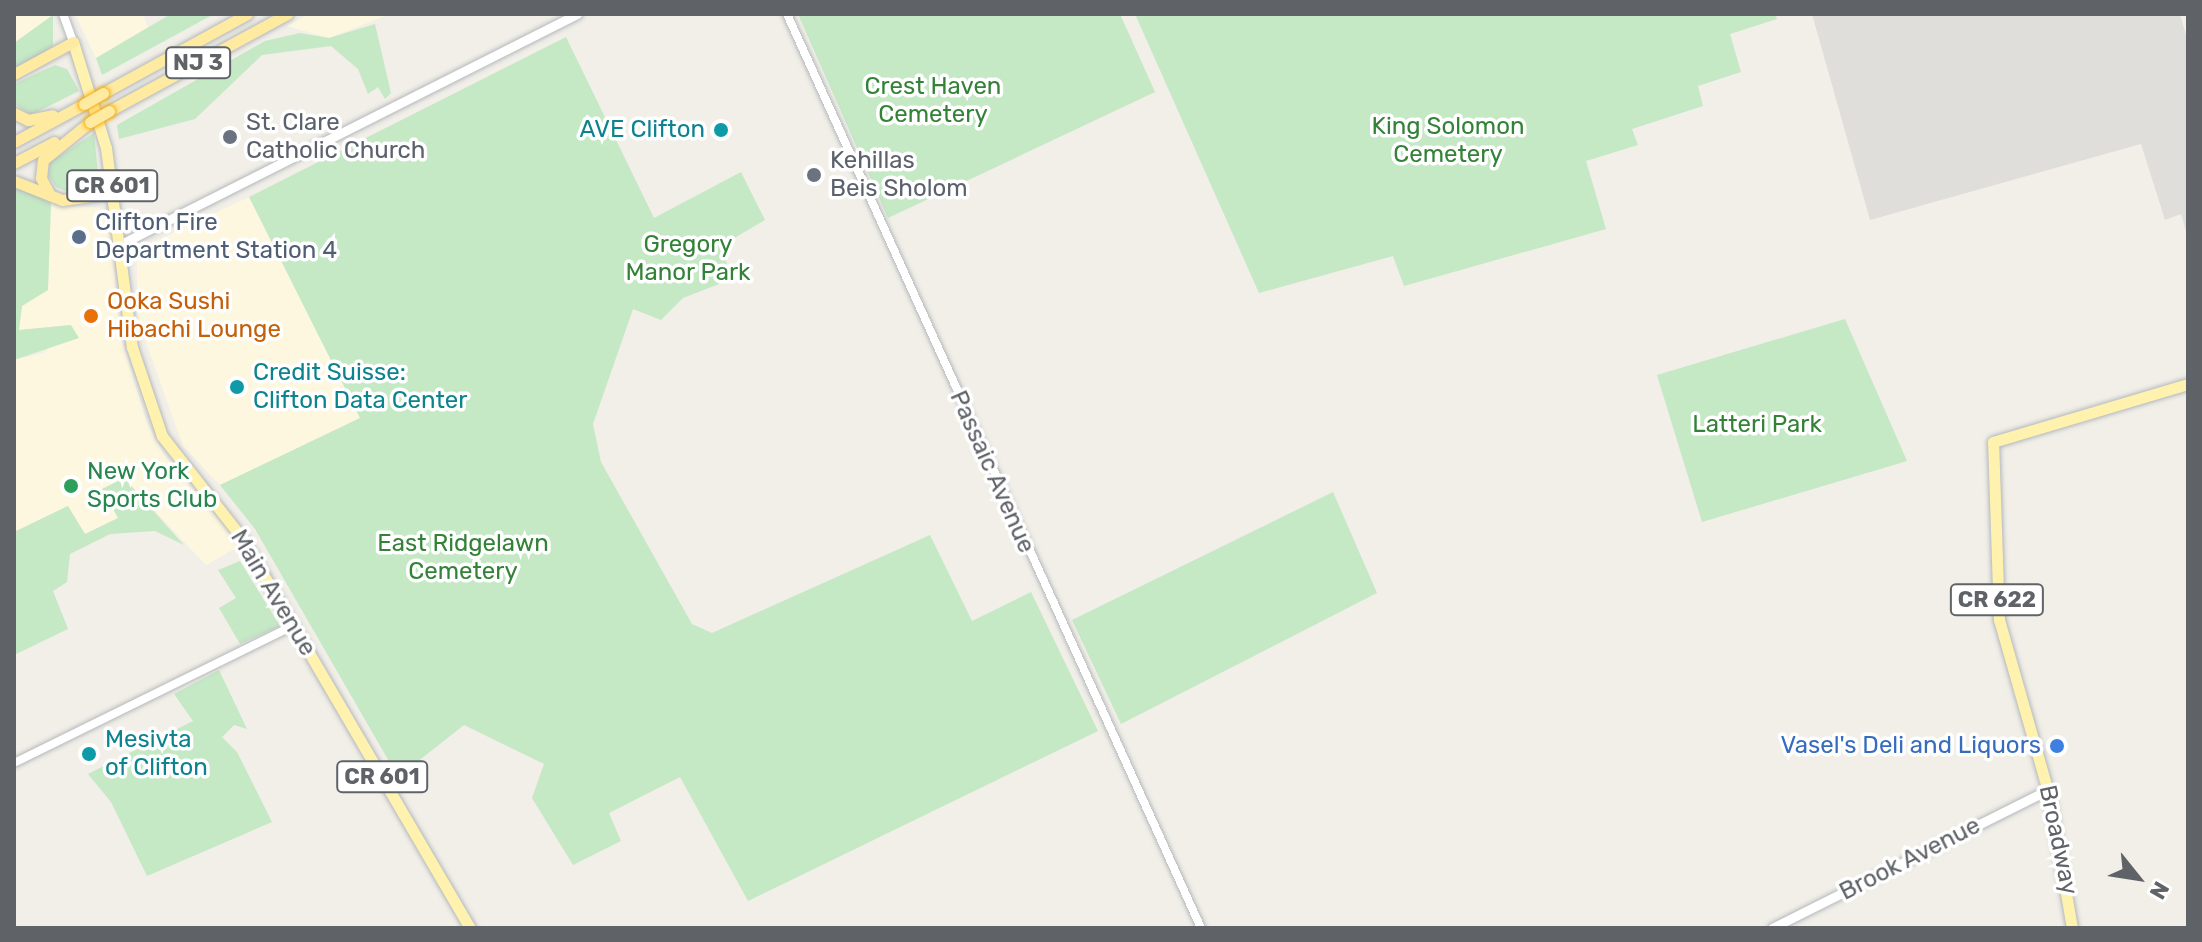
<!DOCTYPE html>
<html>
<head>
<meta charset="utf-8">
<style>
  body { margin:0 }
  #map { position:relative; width:2202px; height:942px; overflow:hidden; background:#f1efe8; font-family:Rubik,sans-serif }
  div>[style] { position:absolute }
  .commercial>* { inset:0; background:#fef7e0 }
  .industrial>* { inset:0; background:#e0deda }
  .green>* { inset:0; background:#c5e8c5 }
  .roads { filter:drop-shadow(0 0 2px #b5b8bc) drop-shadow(0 0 2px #b5b8bc) }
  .tertiary>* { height:8px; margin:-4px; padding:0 4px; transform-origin:4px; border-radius:4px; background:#fff }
  .secondary>* { height:9px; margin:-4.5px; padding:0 4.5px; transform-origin:4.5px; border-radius:4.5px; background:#fff }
  .primary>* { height:11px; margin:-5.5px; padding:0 5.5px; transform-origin:5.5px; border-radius:5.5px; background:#fff2af }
  .trunk>* { height:11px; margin:-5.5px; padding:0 5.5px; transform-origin:5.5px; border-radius:5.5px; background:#feeaa1 }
  .bridges { filter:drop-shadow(0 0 2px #f9ab00) drop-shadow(0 0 2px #f9ab00) }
  .trunk-bridge>* { height:11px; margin:-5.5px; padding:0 5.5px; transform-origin:5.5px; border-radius:5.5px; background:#feeaa1 }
  .dots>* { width:22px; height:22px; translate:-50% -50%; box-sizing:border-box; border:4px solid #fff; border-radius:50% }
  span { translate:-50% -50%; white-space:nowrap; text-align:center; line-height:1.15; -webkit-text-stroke:7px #fff; paint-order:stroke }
  .shield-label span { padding:2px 6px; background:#fff; border:2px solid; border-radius:6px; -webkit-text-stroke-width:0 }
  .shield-label { font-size:22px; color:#5f6368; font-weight:700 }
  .park-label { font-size:24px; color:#348238 }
  .worship-label { font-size:24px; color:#5b616d }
  .left { translate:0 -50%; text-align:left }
  .culture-label { font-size:24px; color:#0d838f }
  .right { translate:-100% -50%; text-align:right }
  .service-label { font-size:24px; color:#4e5e75 }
  .food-label { font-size:24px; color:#c56008 }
  .leisure-label { font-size:24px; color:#27864d }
  .street-label { font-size:24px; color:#5f6368 }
  .shop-label { font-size:24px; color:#366cbe }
  .frame { position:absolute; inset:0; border:16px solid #5f6368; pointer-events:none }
  .north { position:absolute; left:2098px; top:838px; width:80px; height:80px; -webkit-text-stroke:6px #fff; paint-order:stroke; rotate:120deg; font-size:22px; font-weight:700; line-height:32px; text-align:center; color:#5f6368 }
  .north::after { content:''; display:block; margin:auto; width:28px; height:36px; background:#5f6368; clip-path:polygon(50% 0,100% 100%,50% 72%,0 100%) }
</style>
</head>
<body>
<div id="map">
  <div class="commercial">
    <div style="clip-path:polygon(14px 14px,53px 14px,53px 15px,14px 43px)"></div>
    <div style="clip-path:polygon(75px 14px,143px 14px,148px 27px,96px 58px)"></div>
    <div style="clip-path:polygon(309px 14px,390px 14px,329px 38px,287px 26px)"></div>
    <div style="clip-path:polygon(249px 197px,360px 418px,220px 485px,183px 446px,137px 317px,137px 250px)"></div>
    <div style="clip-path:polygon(51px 203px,100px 208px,112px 235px,119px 331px,147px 423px,165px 456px,241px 545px,206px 565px,124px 478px,102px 489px,118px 518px,85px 534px,67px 506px,14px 532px,14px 360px,44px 353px,71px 325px,19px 330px,22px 306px,48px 290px)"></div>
  </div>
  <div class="industrial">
    <div style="clip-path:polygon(1812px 14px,2180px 14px,2188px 42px,2188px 238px,2181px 214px,2165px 220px,2141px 144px,1870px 220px)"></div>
  </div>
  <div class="green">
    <div style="clip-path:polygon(171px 14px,214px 14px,102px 75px,96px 58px)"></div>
    <div style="clip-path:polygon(798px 14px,1120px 14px,1155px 92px,888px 218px)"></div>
    <div style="clip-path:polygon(1135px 14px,1775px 14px,1777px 19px,1730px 34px,1741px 72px,1698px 86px,1703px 106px,1632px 129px,1638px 145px,1586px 161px,1606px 229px,1404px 286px,1393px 256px,1259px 293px)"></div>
    <div style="clip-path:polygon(53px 15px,53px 46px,14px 72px,14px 43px)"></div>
    <div style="clip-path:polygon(375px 24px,391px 93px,385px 99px,378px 87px,368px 94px,358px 69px,331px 46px,262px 55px,195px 119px,119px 139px,117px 125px,265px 41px,300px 33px,329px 38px)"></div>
    <div style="clip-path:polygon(566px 37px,654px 218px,741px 172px,765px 220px,721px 246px,732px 279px,683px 298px,661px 320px,633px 309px,593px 424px,601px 462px,692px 624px,712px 633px,930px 535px,972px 621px,1031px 592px,1098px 731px,748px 901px,680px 777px,609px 813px,621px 841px,573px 865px,532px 798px,544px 764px,464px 725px,398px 777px,255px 529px,220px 485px,360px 418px,249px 197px)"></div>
    <div style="clip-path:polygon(55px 65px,67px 69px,79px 91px,31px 115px,15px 104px,16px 83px)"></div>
    <div style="clip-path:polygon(94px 133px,99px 184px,73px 194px,56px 187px,48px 175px,50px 162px)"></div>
    <div style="clip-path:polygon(14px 185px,51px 203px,48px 290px,22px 306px,19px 330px,71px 325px,79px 338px,14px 360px)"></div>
    <div style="clip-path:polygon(1845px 319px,1907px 461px,1702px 522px,1657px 375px)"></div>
    <div style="clip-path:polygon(124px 478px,184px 545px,155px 531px,110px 534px,70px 554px,67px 582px,53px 591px,68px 629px,14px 655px,14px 532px,68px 506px,85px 534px,118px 518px,102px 489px)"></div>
    <div style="clip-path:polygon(1333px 492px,1377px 593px,1121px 724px,1072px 620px)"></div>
    <div style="clip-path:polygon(240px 561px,280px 626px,240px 644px,219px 608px,236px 598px,218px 570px)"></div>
    <div style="clip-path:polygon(219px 670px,247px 729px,234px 725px,222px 737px,237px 752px,272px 822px,147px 876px,111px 802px,88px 774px,193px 721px,174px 694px)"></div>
  </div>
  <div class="roads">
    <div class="tertiary">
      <div style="left:63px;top:14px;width:30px;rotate:70deg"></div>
      <div style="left:787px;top:14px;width:1003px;rotate:65.63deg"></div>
      <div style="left:14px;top:763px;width:310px;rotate:-26.2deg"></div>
    </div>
    <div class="secondary">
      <div style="left:119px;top:245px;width:513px;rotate:-26.76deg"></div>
      <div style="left:1772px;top:928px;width:309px;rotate:-26.6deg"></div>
    </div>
    <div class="primary">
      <div style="left:73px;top:42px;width:111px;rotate:72.7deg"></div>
      <div style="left:106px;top:148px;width:201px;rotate:82.6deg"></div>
      <div style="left:132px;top:347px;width:94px;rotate:71.4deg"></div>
      <div style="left:162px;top:436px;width:130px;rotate:51.9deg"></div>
      <div style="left:242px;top:538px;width:452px;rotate:59.7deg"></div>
      <div style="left:2072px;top:928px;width:135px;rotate:-99.8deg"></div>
      <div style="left:2049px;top:795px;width:182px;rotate:-105.9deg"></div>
      <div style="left:1999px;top:620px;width:178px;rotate:-91.9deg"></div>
      <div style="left:1993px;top:442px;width:203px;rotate:-16.6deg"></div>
    </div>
    <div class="trunk">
      <div style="left:14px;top:74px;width:67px;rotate:-28.5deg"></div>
      <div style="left:103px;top:93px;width:164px;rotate:-28.7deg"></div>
      <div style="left:109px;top:111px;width:203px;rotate:-28.6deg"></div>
      <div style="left:14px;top:113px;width:16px;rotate:27deg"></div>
      <div style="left:28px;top:120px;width:25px;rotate:-11deg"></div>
      <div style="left:14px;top:142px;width:80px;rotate:-28.5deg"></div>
      <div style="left:14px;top:163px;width:45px;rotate:-27.7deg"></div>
      <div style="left:14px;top:181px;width:52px;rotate:21.6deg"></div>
      <div style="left:62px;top:200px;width:51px;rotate:-7.8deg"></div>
      <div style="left:50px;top:195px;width:19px;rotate:-118deg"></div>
      <div style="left:41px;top:178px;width:18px;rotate:-84deg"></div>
      <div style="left:43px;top:160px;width:60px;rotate:-39deg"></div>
    </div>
  </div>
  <div class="bridges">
    <div class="trunk-bridge">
      <div style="left:84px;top:104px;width:22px;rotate:-30deg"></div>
      <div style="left:90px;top:122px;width:22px;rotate:-30deg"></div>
    </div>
  </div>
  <div class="dots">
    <div style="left:721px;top:130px;background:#0f9aa8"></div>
    <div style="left:230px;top:137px;background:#6b7280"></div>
    <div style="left:814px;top:175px;background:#6b7280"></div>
    <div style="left:79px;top:237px;background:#5c6f8a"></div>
    <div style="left:91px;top:316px;background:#e8710a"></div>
    <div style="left:237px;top:387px;background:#0f9aa8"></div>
    <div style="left:71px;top:486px;background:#2e9e5b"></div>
    <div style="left:2057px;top:746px;background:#3f7fe0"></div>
    <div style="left:89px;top:754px;background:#0f9aa8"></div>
  </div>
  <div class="shield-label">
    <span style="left:198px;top:63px">NJ 3</span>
    <span style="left:112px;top:186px">CR 601</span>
    <span style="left:1997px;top:600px">CR 622</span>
    <span style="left:382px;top:777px">CR 601</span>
  </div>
  <div class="park-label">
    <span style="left:933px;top:101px">Crest Haven<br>Cemetery</span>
    <span style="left:1448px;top:141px">King Solomon<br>Cemetery</span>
    <span style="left:688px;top:259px">Gregory<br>Manor Park</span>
    <span style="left:1757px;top:425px">Latteri Park</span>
    <span style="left:463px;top:558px">East Ridgelawn<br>Cemetery</span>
  </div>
  <div class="worship-label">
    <span class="left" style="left:246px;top:137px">St. Clare<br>Catholic Church</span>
    <span class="left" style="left:830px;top:175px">Kehillas<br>Beis Sholom</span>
  </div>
  <div class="culture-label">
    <span class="right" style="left:705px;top:130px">AVE Clifton</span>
    <span class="left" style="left:253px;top:387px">Credit Suisse:<br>Clifton Data Center</span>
    <span class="left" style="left:105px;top:754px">Mesivta<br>of Clifton</span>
  </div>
  <div class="service-label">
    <span class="left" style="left:95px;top:237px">Clifton Fire<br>Department Station 4</span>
  </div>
  <div class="food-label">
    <span class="left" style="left:107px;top:316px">Ooka Sushi<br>Hibachi Lounge</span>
  </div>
  <div class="leisure-label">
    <span class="left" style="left:87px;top:486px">New York<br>Sports Club</span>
  </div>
  <div class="street-label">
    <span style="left:992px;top:472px;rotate:66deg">Passaic Avenue</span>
    <span style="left:273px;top:593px;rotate:59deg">Main Avenue</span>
    <span style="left:2058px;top:840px;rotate:78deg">Broadway</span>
    <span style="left:1910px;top:859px;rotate:-27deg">Brook Avenue</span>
  </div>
  <div class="shop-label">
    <span class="right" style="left:2041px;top:746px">Vasel's Deli and Liquors</span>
  </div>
  <div class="frame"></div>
  <div class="north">N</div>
</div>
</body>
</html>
